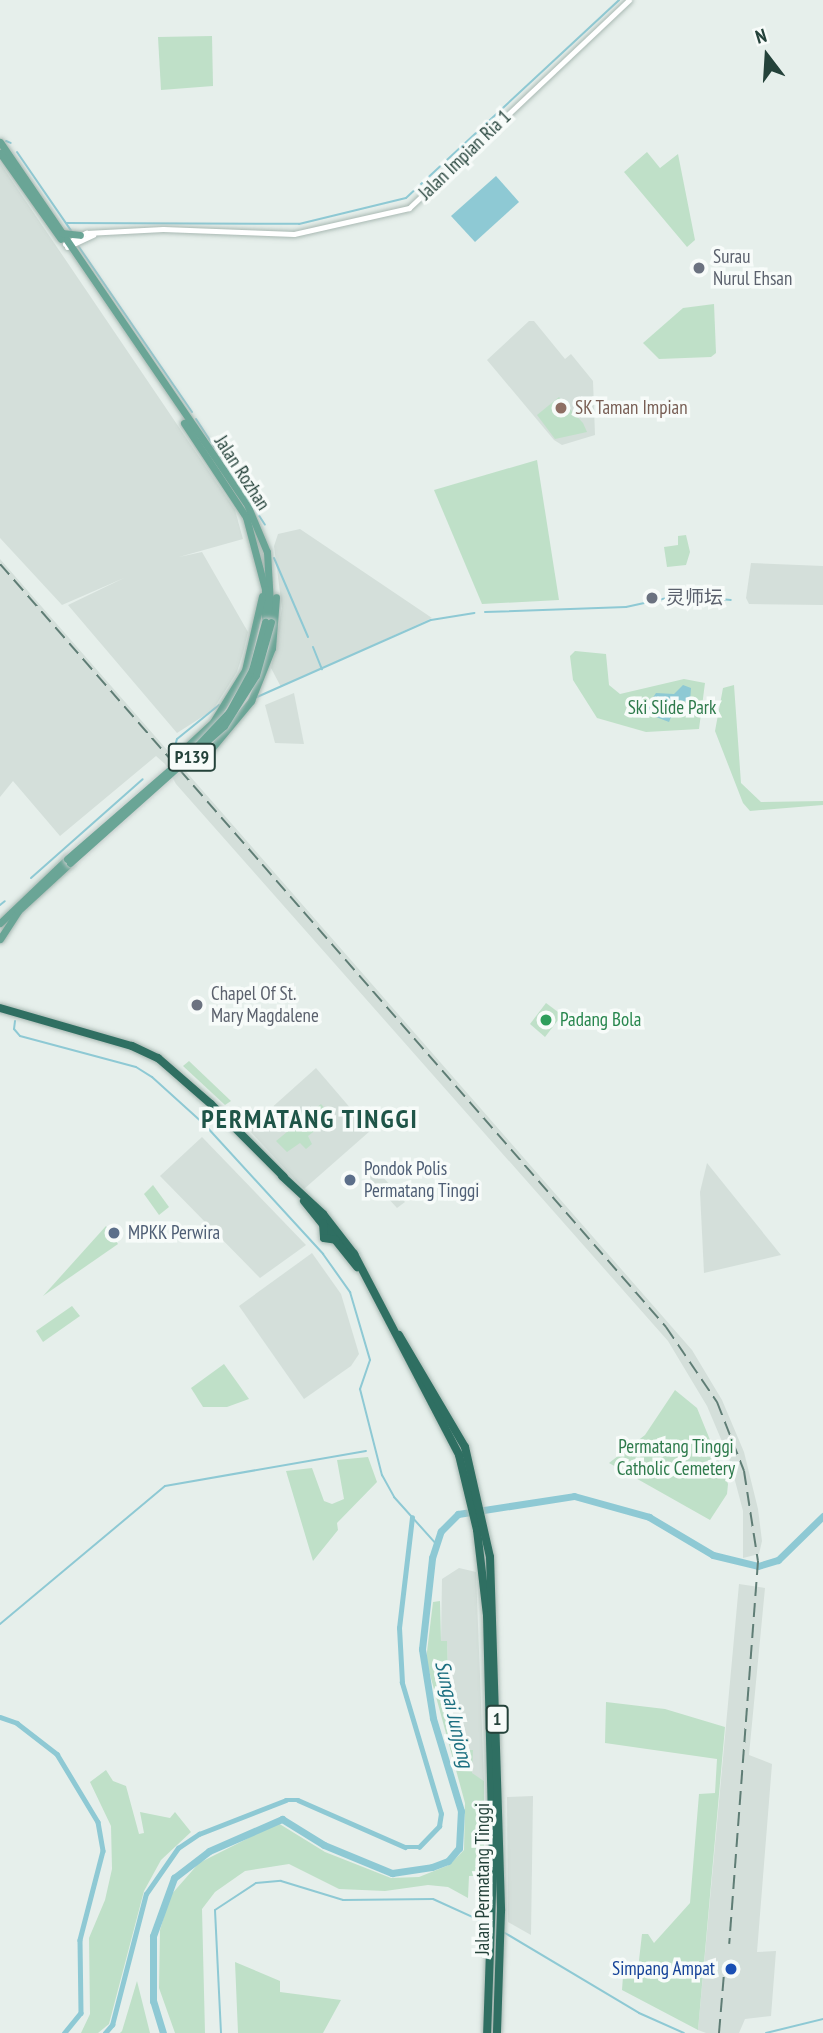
<!DOCTYPE html>
<html>
<head>
<meta charset="utf-8">
<style>
  body { margin:0 }
  #map { position:relative; width:823px; height:2033px; overflow:hidden; background:#e6efeb; font-family:"PT Sans Narrow","Noto Sans SC",sans-serif }
  div>[style] { position:absolute }
  .built>* { inset:0; background:#d4dfda }
  .green>* { inset:0; background:#bfe0c8 }
  .water>* { inset:0; background:#8ec9d4 }
  .stream>* { height:2px; margin:-1px; padding:0 1px; transform-origin:1px; border-radius:1px; background:#8ec9d4 }
  .canal>* { height:4.5px; margin:-2.25px; padding:0 2.25px; transform-origin:2.25px; border-radius:2.25px; background:#8ec9d4 }
  .river>* { height:7px; margin:-3.5px; padding:0 3.5px; transform-origin:3.5px; border-radius:3.5px; background:#8ec9d4 }
  .roads { filter:drop-shadow(0 0 2px #a8b8b2) drop-shadow(0 0 2px #a8b8b2) }
  .minor>* { height:5px; margin:-2.5px; padding:0 2.5px; transform-origin:2.5px; border-radius:2.5px; background:#fff }
  .major>* { height:7px; margin:-3.5px; padding:0 3.5px; transform-origin:3.5px; border-radius:3.5px; background:#6aa596 }
  .highway>* { height:8px; margin:-4px; padding:0 4px; transform-origin:4px; border-radius:4px; background:#2f6f62 }
  .rail>* { height:2px; margin-top:-1px; transform-origin:0; background:repeating-linear-gradient(90deg,#5f7d75 0 14px,transparent 0 21px) }
  .bridges { filter:drop-shadow(0 0 2px #c2cac8) drop-shadow(0 0 2px #c2cac8) }
  .major-bridge>* { height:7px; margin:-3.5px; padding:0 3.5px; transform-origin:3.5px; border-radius:3.5px; background:#6aa596 }
  .dots>* { width:19px; height:19px; translate:-50% -50%; box-sizing:border-box; border:4px solid #f7fbf9; border-radius:50% }
  span { translate:-50% -50%; white-space:nowrap; text-align:center; line-height:1.15; -webkit-text-stroke:7px #f7fbf9; paint-order:stroke }
  .shield-label span { padding:2px 5px; background:#f7fbf9; border:2px solid; border-radius:5px; -webkit-text-stroke-width:0 }
  .shield-label { font-size:18px; color:#24423a; font-weight:700 }
  .street-label { font-size:19px; color:#24423a }
  .worship-label { font-size:19px; color:#5b616d }
  .left { translate:0 -50%; text-align:left }
  .education-label { font-size:19px; color:#785e54 }
  .park-label { font-size:19px; color:#2d7a4b }
  .leisure-label { font-size:19px; color:#27864d }
  .service-label { font-size:19px; color:#4e5e75 }
  .transit-label { font-size:19px; color:#164399 }
  .right { translate:-100% -50%; text-align:right }
  .water-label { font-size:21px; color:#1c6f80; font-style:italic }
  .district-label { font-size:26px; color:#1f5548; font-weight:700; letter-spacing:2px }
  .north { position:absolute; left:732px; top:21px; width:70px; height:70px; -webkit-text-stroke:5px #f7fbf9; paint-order:stroke; rotate:343deg; font-size:19px; font-weight:700; line-height:28px; text-align:center; color:#24423a }
  .north::after { content:''; display:block; margin:auto; width:24px; height:32px; background:#24423a; clip-path:polygon(50% 0,100% 100%,50% 72%,0 100%) }
</style>
</head>
<body>
<div id="map">
  <div class="built">
    <div style="clip-path:polygon(0 163px,235px 510px,243px 539px,179px 557px,202px 552px,248px 632px,243px 653px,237px 672px,213px 710px,177px 733px,68px 605px,124px 578px,62px 605px,0 538px)"></div>
    <div style="clip-path:polygon(529px 321px,534px 321px,565px 359px,571px 354px,593px 381px,595px 435px,562px 445px,554px 440px,487px 360px)"></div>
    <div style="clip-path:polygon(300px 529px,432px 618px,281px 687px,271px 668px,282px 608px,274px 546px,278px 534px)"></div>
    <div style="clip-path:polygon(0 559px,692px 1350px,722px 1400px,744px 1452px,758px 1509px,762px 1541px,759px 1554px,743px 1558px,743px 1511px,729px 1458px,707px 1406px,668px 1341px,176px 784px,165px 764px,156px 756px,60px 836px,13px 781px,0 797px)"></div>
    <div style="clip-path:polygon(751px 563px,823px 566px,823px 605px,749px 604px,746px 598px)"></div>
    <div style="clip-path:polygon(294px 693px,304px 744px,275px 743px,265px 705px)"></div>
    <div style="clip-path:polygon(316px 1068px,370px 1131px,304px 1189px,248px 1129px)"></div>
    <div style="clip-path:polygon(202px 1137px,306px 1245px,260px 1278px,160px 1176px)"></div>
    <div style="clip-path:polygon(707px 1163px,781px 1255px,704px 1273px,700px 1192px)"></div>
    <div style="clip-path:polygon(375px 1168px,405px 1202px,397px 1208px,367px 1175px)"></div>
    <div style="clip-path:polygon(312px 1253px,341px 1294px,359px 1354px,351px 1366px,304px 1399px,239px 1306px)"></div>
    <div style="clip-path:polygon(459px 1568px,476px 1572px,484px 1781px,472px 1774px,469px 1748px,457px 1750px,450px 1733px,447px 1642px,441px 1642px,442px 1579px)"></div>
    <div style="clip-path:polygon(739px 1584px,765px 1588px,749px 1755px,772px 1764px,757px 1952px,776px 1951px,771px 2016px,745px 2019px,739px 2033px,706px 2033px,698px 2030px)"></div>
    <div style="clip-path:polygon(533px 1796px,531px 1935px,508px 1922px,507px 1797px)"></div>
  </div>
  <div class="green">
    <div style="clip-path:polygon(212px 36px,213px 86px,161px 90px,158px 37px)"></div>
    <div style="clip-path:polygon(647px 152px,660px 168px,678px 154px,695px 240px,687px 247px,624px 172px)"></div>
    <div style="clip-path:polygon(714px 304px,716px 353px,711px 357px,659px 359px,643px 343px,683px 308px)"></div>
    <div style="clip-path:polygon(559px 397px,583px 423px,587px 432px,555px 439px,537px 415px)"></div>
    <div style="clip-path:polygon(537px 460px,559px 600px,482px 604px,434px 490px)"></div>
    <div style="clip-path:polygon(686px 535px,690px 552px,686px 565px,667px 567px,664px 547px,678px 545px,678px 536px)"></div>
    <div style="clip-path:polygon(575px 651px,606px 654px,609px 685px,620px 694px,684px 679px,705px 683px,699px 729px,646px 732px,597px 718px,573px 680px,570px 656px)"></div>
    <div style="clip-path:polygon(734px 685px,741px 783px,761px 802px,823px 801px,823px 805px,750px 811px,743px 803px,715px 731px,723px 688px)"></div>
    <div style="clip-path:polygon(546px 1003px,562px 1015px,545px 1037px,530px 1024px)"></div>
    <div style="clip-path:polygon(189px 1061px,231px 1101px,225px 1105px,183px 1066px)"></div>
    <div style="clip-path:polygon(321px 1104px,333px 1117px,308px 1136px,312px 1144px,306px 1149px,300px 1143px,287px 1152px,276px 1141px)"></div>
    <div style="clip-path:polygon(153px 1185px,169px 1207px,159px 1215px,144px 1194px)"></div>
    <div style="clip-path:polygon(106px 1226px,118px 1244px,43px 1296px)"></div>
    <div style="clip-path:polygon(72px 1306px,80px 1316px,43px 1342px,36px 1331px)"></div>
    <div style="clip-path:polygon(224px 1364px,249px 1399px,227px 1407px,203px 1407px,191px 1388px)"></div>
    <div style="clip-path:polygon(675px 1390px,697px 1408px,728px 1484px,727px 1494px,710px 1520px,609px 1463px,645px 1435px)"></div>
    <div style="clip-path:polygon(368px 1457px,377px 1482px,337px 1523px,338px 1530px,313px 1561px,286px 1471px,312px 1468px,324px 1501px,332px 1504px,344px 1499px,337px 1460px)"></div>
    <div style="clip-path:polygon(440px 1601px,441px 1641px,447px 1641px,450px 1733px,456px 1750px,473px 1750px,472px 1773px,484px 1781px,484px 1876px,469px 1876px,468px 1898px,448px 1887px,428px 1885px,385px 1891px,339px 1889px,289px 1864px,245px 1871px,215px 1892px,202px 1909px,205px 2033px,175px 2033px,159px 1988px,160px 1930px,170px 1896px,199px 1863px,278px 1823px,325px 1852px,391px 1878px,419px 1877px,449px 1865px,464px 1850px,465px 1803px,426px 1660px,433px 1602px)"></div>
    <div style="clip-path:polygon(606px 1702px,665px 1709px,725px 1727px,698px 2030px,622px 1990px,623px 1976px,638px 1969px,642px 1934px,648px 1934px,654px 1943px,690px 1903px,699px 1794px,715px 1793px,717px 1759px,605px 1743px)"></div>
    <div style="clip-path:polygon(106px 1770px,113px 1781px,126px 1786px,139px 1834px,144px 1833px,140px 1812px,170px 1818px,175px 1812px,191px 1832px,161px 1860px,144px 1891px,109px 2024px,98px 2033px,81px 2033px,90px 2014px,89px 1938px,105px 1900px,112px 1869px,111px 1826px,90px 1782px)"></div>
    <div style="clip-path:polygon(235px 1962px,280px 1981px,280px 1992px,341px 2000px,323px 2033px,238px 2033px)"></div>
    <div style="clip-path:polygon(137px 1981px,150px 2033px,120px 2033px,122px 2031px)"></div>
  </div>
  <div class="water">
    <div style="clip-path:polygon(496px 176px,519px 202px,475px 242px,451px 216px)"></div>
    <div style="clip-path:polygon(683px 685px,691px 688px,690px 702px,678px 700px,669px 722px,643px 712px,656px 693px,674px 694px)"></div>
  </div>
  <div class="stream">
    <div style="left:6px;top:141px;width:5px;rotate:22deg"></div>
    <div style="left:17px;top:152px;width:97px;rotate:55.5deg"></div>
    <div style="left:66px;top:223px;width:233px;rotate:0.2deg"></div>
    <div style="left:299px;top:224px;width:110px;rotate:-13.7deg"></div>
    <div style="left:406px;top:198px;width:291px;rotate:-42.9deg"></div>
    <div style="left:79px;top:247px;width:200px;rotate:55.6deg"></div>
    <div style="left:196px;top:419px;width:126px;rotate:56.9deg"></div>
    <div style="left:274px;top:558px;width:86px;rotate:66.7deg"></div>
    <div style="left:485px;top:612px;width:141px;rotate:-2deg"></div>
    <div style="left:626px;top:607px;width:56px;rotate:-12.3deg"></div>
    <div style="left:681px;top:595px;width:50px;rotate:5.7deg"></div>
    <div style="left:313px;top:647px;width:24px;rotate:68deg"></div>
    <div style="left:257px;top:697px;width:190px;rotate:-23.9deg"></div>
    <div style="left:431px;top:620px;width:44px;rotate:-9.2deg"></div>
    <div style="left:174px;top:750px;width:11px;rotate:-75deg"></div>
    <div style="left:177px;top:739px;width:54px;rotate:-39deg"></div>
    <div style="left:31px;top:878px;width:149px;rotate:-41.5deg"></div>
    <div style="left:0;top:905px;width:6px;rotate:-39deg"></div>
    <div style="left:15px;top:1021px;width:8px;rotate:97deg"></div>
    <div style="left:14px;top:1029px;width:9px;rotate:49deg"></div>
    <div style="left:20px;top:1036px;width:120px;rotate:15deg"></div>
    <div style="left:136px;top:1067px;width:19px;rotate:32deg"></div>
    <div style="left:152px;top:1077px;width:72px;rotate:42.2deg"></div>
    <div style="left:205px;top:1125px;width:175px;rotate:47.5deg"></div>
    <div style="left:323px;top:1254px;width:47px;rotate:54.6deg"></div>
    <div style="left:350px;top:1292px;width:71px;rotate:73.6deg"></div>
    <div style="left:370px;top:1360px;width:31px;rotate:109deg"></div>
    <div style="left:360px;top:1389px;width:89px;rotate:75.7deg"></div>
    <div style="left:382px;top:1475px;width:25px;rotate:61deg"></div>
    <div style="left:394px;top:1497px;width:64px;rotate:48.1deg"></div>
    <div style="left:0;top:1624px;width:215px;rotate:-39.9deg"></div>
    <div style="left:165px;top:1486px;width:204px;rotate:-9.9deg"></div>
    <div style="left:505px;top:1933px;width:156px;rotate:30.8deg"></div>
    <div style="left:639px;top:2013px;width:49px;rotate:24deg"></div>
    <div style="left:221px;top:2033px;width:123px;rotate:-92.8deg"></div>
    <div style="left:215px;top:1910px;width:49px;rotate:-33.4deg"></div>
    <div style="left:256px;top:1883px;width:25px;rotate:-5deg"></div>
    <div style="left:281px;top:1881px;width:65px;rotate:17deg"></div>
    <div style="left:343px;top:1900px;width:90px;rotate:-0.6deg"></div>
    <div style="left:433px;top:1899px;width:60px;rotate:24.4deg"></div>
    <div style="left:766px;top:2033px;width:59px;rotate:-13.8deg"></div>
  </div>
  <div class="canal">
    <div style="left:0;top:1717px;width:18px;rotate:19deg"></div>
    <div style="left:17px;top:1723px;width:51px;rotate:37.8deg"></div>
    <div style="left:57px;top:1754px;width:79px;rotate:58.9deg"></div>
    <div style="left:98px;top:1822px;width:29px;rotate:80deg"></div>
    <div style="left:103px;top:1851px;width:92px;rotate:104.5deg"></div>
    <div style="left:80px;top:1940px;width:73px;rotate:89.2deg"></div>
    <div style="left:81px;top:2013px;width:26px;rotate:129deg"></div>
    <div style="left:105px;top:2033px;width:11px;rotate:-49deg"></div>
    <div style="left:112px;top:2025px;width:135px;rotate:-75.5deg"></div>
    <div style="left:146px;top:1894px;width:56px;rotate:-55.2deg"></div>
    <div style="left:178px;top:1848px;width:25px;rotate:-34deg"></div>
    <div style="left:199px;top:1834px;width:93px;rotate:-21.3deg"></div>
    <div style="left:286px;top:1800px;width:12px"></div>
    <div style="left:298px;top:1800px;width:117px;rotate:23.7deg"></div>
    <div style="left:405px;top:1847px;width:14px"></div>
    <div style="left:419px;top:1847px;width:29px;rotate:-46deg"></div>
    <div style="left:439px;top:1826px;width:12px;rotate:-81deg"></div>
    <div style="left:441px;top:1814px;width:137px;rotate:-106.6deg"></div>
    <div style="left:402px;top:1683px;width:55px;rotate:-93.1deg"></div>
    <div style="left:399px;top:1628px;width:111px;rotate:-83.3deg"></div>
  </div>
  <div class="river">
    <div style="left:163px;top:2033px;width:34px;rotate:-107deg"></div>
    <div style="left:153px;top:2001px;width:65px;rotate:-90deg"></div>
    <div style="left:153px;top:1936px;width:62px;rotate:-70.1deg"></div>
    <div style="left:174px;top:1878px;width:44px;rotate:-37.6deg"></div>
    <div style="left:209px;top:1851px;width:80px;rotate:-23.7deg"></div>
    <div style="left:282px;top:1819px;width:49px;rotate:31.8deg"></div>
    <div style="left:324px;top:1845px;width:74px;rotate:22.4deg"></div>
    <div style="left:392px;top:1873px;width:40px;rotate:-8.5deg"></div>
    <div style="left:432px;top:1867px;width:17px;rotate:-21deg"></div>
    <div style="left:448px;top:1861px;width:17px;rotate:-50deg"></div>
    <div style="left:459px;top:1848px;width:37px;rotate:-87deg"></div>
    <div style="left:461px;top:1811px;width:97px;rotate:-106.8deg"></div>
    <div style="left:433px;top:1718px;width:70px;rotate:-99.1deg"></div>
    <div style="left:422px;top:1649px;width:92px;rotate:-83.7deg"></div>
    <div style="left:432px;top:1558px;width:28px;rotate:-72deg"></div>
    <div style="left:441px;top:1531px;width:24px;rotate:-45deg"></div>
    <div style="left:458px;top:1514px;width:117px;rotate:-8.8deg"></div>
    <div style="left:574px;top:1496px;width:78px;rotate:15.6deg"></div>
    <div style="left:649px;top:1517px;width:74px;rotate:30.7deg"></div>
    <div style="left:713px;top:1555px;width:46px;rotate:13.7deg"></div>
    <div style="left:758px;top:1566px;width:21px;rotate:-17deg"></div>
    <div style="left:778px;top:1560px;width:63px;rotate:-44.4deg"></div>
  </div>
  <div class="roads">
    <div class="minor">
      <div style="left:65px;top:244px;width:24px;rotate:-28deg"></div>
      <div style="left:86px;top:233px;width:77px;rotate:-3deg"></div>
      <div style="left:163px;top:229px;width:131px;rotate:2.2deg"></div>
      <div style="left:294px;top:234px;width:118px;rotate:-12.7deg"></div>
      <div style="left:409px;top:208px;width:303px;rotate:-43.4deg"></div>
      <div style="left:67px;top:247px;width:29px;rotate:-25deg"></div>
    </div>
    <div class="major">
      <div style="left:0;top:142px;width:436px;rotate:55.7deg"></div>
      <div style="left:246px;top:502px;width:54px;rotate:67.2deg"></div>
      <div style="left:267px;top:552px;width:70px;rotate:86.7deg"></div>
      <div style="left:0;top:153px;width:105px;rotate:54.7deg"></div>
      <div style="left:62px;top:233px;width:18px;rotate:6deg"></div>
      <div style="left:184px;top:423px;width:113px;rotate:56.6deg"></div>
      <div style="left:246px;top:517px;width:74px;rotate:75.2deg"></div>
      <div style="left:265px;top:589px;width:33px;rotate:90deg"></div>
      <div style="left:262px;top:596px;width:76px;rotate:102.9deg"></div>
      <div style="left:245px;top:670px;width:61px;rotate:121.6deg"></div>
      <div style="left:213px;top:722px;width:35px;rotate:137deg"></div>
      <div style="left:187px;top:746px;width:16px;rotate:83deg"></div>
      <div style="left:189px;top:762px;width:13px;rotate:-9deg"></div>
      <div style="left:202px;top:760px;width:77px;rotate:-50.3deg"></div>
      <div style="left:251px;top:701px;width:57px;rotate:-68.4deg"></div>
      <div style="left:272px;top:648px;width:51px;rotate:-85.5deg"></div>
      <div style="left:0;top:923px;width:93px;rotate:-43.7deg"></div>
      <div style="left:0;top:939px;width:33px;rotate:-57deg"></div>
      <div style="left:18px;top:911px;width:71px;rotate:-42.7deg"></div>
    </div>
    <div class="highway">
      <div style="left:0;top:1008px;width:137px;rotate:16.1deg"></div>
      <div style="left:132px;top:1046px;width:29px;rotate:25deg"></div>
      <div style="left:158px;top:1058px;width:70px;rotate:41deg"></div>
      <div style="left:211px;top:1104px;width:103px;rotate:45deg"></div>
      <div style="left:282px;top:1176px;width:56px;rotate:42.8deg"></div>
      <div style="left:323px;top:1214px;width:51px;rotate:52.2deg"></div>
      <div style="left:354px;top:1254px;width:227px;rotate:62.4deg"></div>
      <div style="left:459px;top:1455px;width:77px;rotate:76.5deg"></div>
      <div style="left:477px;top:1530px;width:86px;rotate:83.3deg"></div>
      <div style="left:487px;top:1615px;width:250px;rotate:88.6deg"></div>
      <div style="left:493px;top:1865px;width:168px;rotate:92deg"></div>
      <div style="left:304px;top:1201px;width:85px;rotate:51.2deg"></div>
      <div style="left:323px;top:1223px;width:15px;rotate:86deg"></div>
      <div style="left:324px;top:1238px;width:12px;rotate:9deg"></div>
      <div style="left:399px;top:1335px;width:130px;rotate:59.5deg"></div>
      <div style="left:465px;top:1447px;width:113px;rotate:77.2deg"></div>
      <div style="left:490px;top:1557px;width:354px;rotate:88.2deg"></div>
      <div style="left:501px;top:1911px;width:122px;rotate:91.9deg"></div>
    </div>
  </div>
  <div class="rail">
    <div style="left:0;top:564px;width:1013px;rotate:48.88deg"></div>
    <div style="left:666px;top:1327px;width:91px;rotate:55.8deg"></div>
    <div style="left:717px;top:1402px;width:74px;rotate:68.6deg"></div>
    <div style="left:744px;top:1471px;width:91px;rotate:81.2deg"></div>
    <div style="left:758px;top:1561px;width:384px;rotate:94.3deg"></div>
    <div style="left:719px;top:2033px;width:60px;rotate:-85.2deg"></div>
  </div>
  <div class="bridges">
    <div class="major-bridge">
      <div style="left:67px;top:859px;width:174px;rotate:-41deg"></div>
      <div style="left:198px;top:745px;width:45px;rotate:-46.8deg"></div>
      <div style="left:229px;top:712px;width:48px;rotate:-61.3deg"></div>
      <div style="left:252px;top:670px;width:50px;rotate:-74.8deg"></div>
      <div style="left:70px;top:863px;width:206px;rotate:-41.7deg"></div>
      <div style="left:224px;top:726px;width:60px;rotate:-57.9deg"></div>
      <div style="left:256px;top:675px;width:55px;rotate:-74.2deg"></div>
    </div>
  </div>
  <div class="dots">
    <div style="left:699px;top:268px;background:#6b7280"></div>
    <div style="left:561px;top:408px;background:#8d6e63"></div>
    <div style="left:652px;top:598px;background:#6b7280"></div>
    <div style="left:197px;top:1005px;background:#6b7280"></div>
    <div style="left:546px;top:1020px;background:#2e9e5b"></div>
    <div style="left:350px;top:1180px;background:#5c6f8a"></div>
    <div style="left:114px;top:1233px;background:#5c6f8a"></div>
    <div style="left:731px;top:1969px;background:#1a4fb4"></div>
  </div>
  <div class="shield-label">
    <span style="left:192px;top:757px">P139</span>
    <span style="left:497px;top:1719px">1</span>
  </div>
  <div class="street-label">
    <span style="left:465px;top:155px;rotate:-44deg">Jalan Impian Ria 1</span>
    <span style="left:242px;top:473px;rotate:57deg">Jalan Rozhan</span>
    <span style="left:483px;top:1879px;rotate:-90deg">Jalan Permatang Tinggi</span>
  </div>
  <div class="worship-label">
    <span class="left" style="left:713px;top:268px">Surau<br>Nurul Ehsan</span>
    <span class="left" style="left:666px;top:598px">灵师坛</span>
    <span class="left" style="left:211px;top:1005px">Chapel Of St.<br>Mary Magdalene</span>
  </div>
  <div class="education-label">
    <span class="left" style="left:575px;top:408px">SK Taman Impian</span>
  </div>
  <div class="park-label">
    <span style="left:672px;top:708px">Ski Slide Park</span>
    <span style="left:676px;top:1458px">Permatang Tinggi<br>Catholic Cemetery</span>
  </div>
  <div class="leisure-label">
    <span class="left" style="left:560px;top:1020px">Padang Bola</span>
  </div>
  <div class="service-label">
    <span class="left" style="left:364px;top:1180px">Pondok Polis<br>Permatang Tinggi</span>
    <span class="left" style="left:128px;top:1233px">MPKK Perwira</span>
  </div>
  <div class="transit-label">
    <span class="right" style="left:715px;top:1969px">Simpang Ampat</span>
  </div>
  <div class="water-label">
    <span style="left:454px;top:1714px;rotate:77deg">Sungai Junjong</span>
  </div>
  <div class="district-label">
    <span style="left:310px;top:1119px">PERMATANG TINGGI</span>
  </div>
  <div class="north">N</div>
</div>
</body>
</html>
